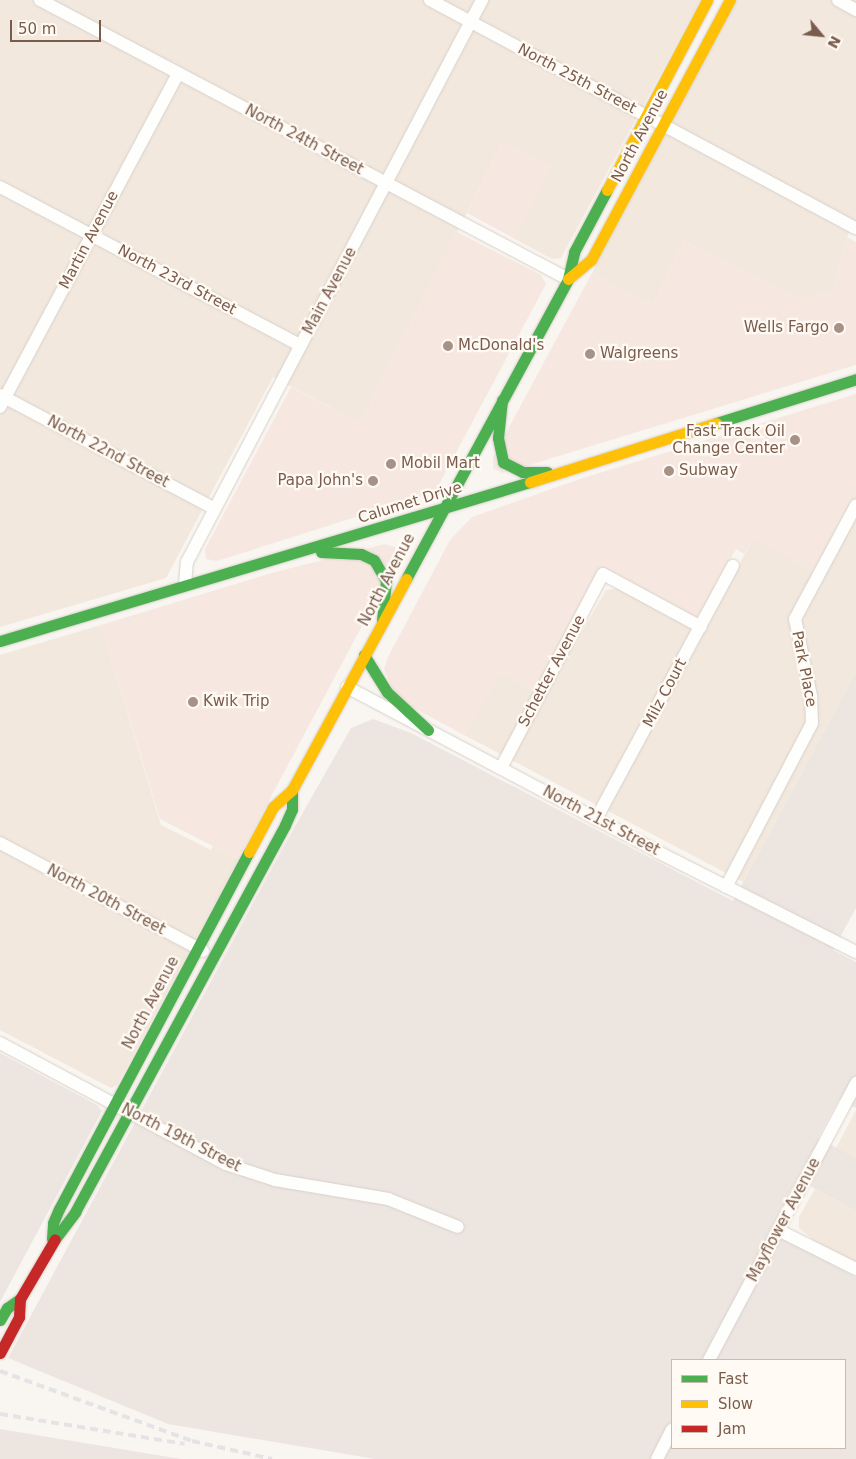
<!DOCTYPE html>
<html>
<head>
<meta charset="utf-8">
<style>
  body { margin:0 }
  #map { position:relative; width:856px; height:1459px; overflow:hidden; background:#f9f5f0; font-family:"DejaVu Sans",sans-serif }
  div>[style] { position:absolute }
  .residential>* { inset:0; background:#f2e8de }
  .commercial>* { inset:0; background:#f6e8e1 }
  .industrial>* { inset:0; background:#ede5e0 }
  .roads { filter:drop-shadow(0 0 1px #d7d1cb) drop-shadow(0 0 1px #d7d1cb) }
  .street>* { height:12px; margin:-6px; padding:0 6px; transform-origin:6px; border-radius:6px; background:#fefefd }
  .fast>* { height:11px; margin:-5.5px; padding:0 5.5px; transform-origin:5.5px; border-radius:5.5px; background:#4caf50 }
  .slow>* { height:11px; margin:-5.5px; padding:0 5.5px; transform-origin:5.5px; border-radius:5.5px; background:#ffc107 }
  .jam>* { height:11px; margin:-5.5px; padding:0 5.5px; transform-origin:5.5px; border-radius:5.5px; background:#c62828 }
  .rail>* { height:4px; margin-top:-2px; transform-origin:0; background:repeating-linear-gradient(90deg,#e6e3e7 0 8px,transparent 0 13px) }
  .dots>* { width:14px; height:14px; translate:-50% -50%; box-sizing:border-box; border:2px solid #fffaf3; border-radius:50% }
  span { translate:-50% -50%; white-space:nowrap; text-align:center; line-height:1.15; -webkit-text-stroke:4.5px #fffaf3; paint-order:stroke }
  .street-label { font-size:15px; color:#7a5c4d }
  .poi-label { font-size:15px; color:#7a5c4d }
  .right { translate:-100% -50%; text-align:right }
  .left { translate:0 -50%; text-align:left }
  .legend { position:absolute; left:671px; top:1359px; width:175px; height:90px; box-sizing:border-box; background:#fffaf3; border:1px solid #cabbb1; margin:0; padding:6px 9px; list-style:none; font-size:15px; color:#7a5c4d }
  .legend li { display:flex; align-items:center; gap:10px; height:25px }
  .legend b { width:25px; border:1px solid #cabbb1 }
  .north { position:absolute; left:796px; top:10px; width:50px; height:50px; -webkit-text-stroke:4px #fffaf3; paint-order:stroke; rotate:118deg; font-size:14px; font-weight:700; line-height:20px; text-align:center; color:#7a5c4d }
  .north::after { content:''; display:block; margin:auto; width:18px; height:22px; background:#7a5c4d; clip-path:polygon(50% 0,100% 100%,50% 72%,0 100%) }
  .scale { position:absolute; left:10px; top:20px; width:91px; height:22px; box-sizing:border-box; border:2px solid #7a5c4d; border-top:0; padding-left:6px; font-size:15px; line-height:18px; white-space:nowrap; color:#7a5c4d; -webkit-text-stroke:4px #fffaf3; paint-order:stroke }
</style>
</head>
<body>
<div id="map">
  <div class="residential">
    <div style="clip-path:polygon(0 0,700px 0,561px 258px,552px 259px,513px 238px,551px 167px,503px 141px,361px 423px,273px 377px,166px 578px,0 627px)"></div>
    <div style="clip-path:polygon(737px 0,856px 0,856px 221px,847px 237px,834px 289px,804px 300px,684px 241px,653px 305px,592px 273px)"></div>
    <div style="clip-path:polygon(856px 489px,856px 672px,743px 882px,464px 735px,500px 672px,544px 696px,606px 590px,620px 588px,703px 634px,753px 538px,813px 570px)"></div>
    <div style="clip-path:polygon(101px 625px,161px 825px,211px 850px,213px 846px,238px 859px,117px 1085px,111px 1088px,0 1030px,0 655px)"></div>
    <div style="clip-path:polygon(856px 1110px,856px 1158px,836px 1148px)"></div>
    <div style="clip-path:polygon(815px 1189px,856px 1211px,856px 1263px,822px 1247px,799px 1228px,799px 1217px)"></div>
  </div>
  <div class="commercial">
    <div style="clip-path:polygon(503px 141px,552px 167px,513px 238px,467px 213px)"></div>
    <div style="clip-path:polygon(457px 232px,541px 275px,546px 284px,435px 492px,217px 561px,206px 559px,205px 549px,291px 387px,361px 423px)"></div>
    <div style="clip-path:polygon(847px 237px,856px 242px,856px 365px,503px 473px,493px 469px,493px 457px,592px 273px,653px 305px,684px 241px,804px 300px,834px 289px)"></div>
    <div style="clip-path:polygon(856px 394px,856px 489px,813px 570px,753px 538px,744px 554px,736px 549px,703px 610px,696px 618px,607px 572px,535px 691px,500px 672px,464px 735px,397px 699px,384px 669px,388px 657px,450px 540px,472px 517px,580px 479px)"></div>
    <div style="clip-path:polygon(385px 544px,395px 547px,397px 560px,238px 859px,160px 819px,101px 625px,268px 574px)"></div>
  </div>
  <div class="industrial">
    <div style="clip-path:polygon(evenodd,856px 672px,856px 908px,833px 950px,856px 962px,856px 1108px,839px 1099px,818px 1138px,856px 1158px,856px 1211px,797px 1179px,770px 1231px,856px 1277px,856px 1459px,375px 1459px,168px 1424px,8px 1358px,285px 844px,351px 728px,373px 719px,411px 733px,733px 901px,856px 672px,672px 1360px,845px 1360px,845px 1448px,672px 1448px,672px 1360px)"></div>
    <div style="clip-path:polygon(0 1053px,97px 1105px,102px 1111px,0 1302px)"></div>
    <div style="clip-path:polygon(0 1429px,181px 1459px,0 1459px)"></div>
  </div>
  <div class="roads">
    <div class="street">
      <div style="left:40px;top:0;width:597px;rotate:27.85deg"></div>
      <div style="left:430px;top:0;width:483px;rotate:28.2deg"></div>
      <div style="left:838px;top:0;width:21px;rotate:29deg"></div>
      <div style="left:0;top:187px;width:340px;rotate:27.8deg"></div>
      <div style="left:0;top:395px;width:243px;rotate:27.9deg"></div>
      <div style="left:0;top:407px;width:378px;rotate:-61.9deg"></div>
      <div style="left:185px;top:584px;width:22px;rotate:-85deg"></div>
      <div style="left:187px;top:562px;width:635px;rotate:-62.3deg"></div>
      <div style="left:347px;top:687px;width:352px;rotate:27.9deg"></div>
      <div style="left:658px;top:852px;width:222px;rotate:26.8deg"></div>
      <div style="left:501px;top:768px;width:219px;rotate:-62.3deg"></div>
      <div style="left:603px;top:574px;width:111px;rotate:28.4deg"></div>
      <div style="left:596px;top:819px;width:288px;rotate:-61.6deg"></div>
      <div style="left:0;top:843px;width:230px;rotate:28deg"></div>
      <div style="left:726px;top:887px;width:185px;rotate:-62.3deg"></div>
      <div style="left:812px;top:723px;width:27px;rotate:-92deg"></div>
      <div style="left:811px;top:696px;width:79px;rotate:-101.7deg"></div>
      <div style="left:795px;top:619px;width:129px;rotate:-61.8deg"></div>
      <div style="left:0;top:1043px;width:256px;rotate:28.2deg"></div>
      <div style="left:226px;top:1164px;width:52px;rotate:18.1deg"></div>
      <div style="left:275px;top:1180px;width:115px;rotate:9.5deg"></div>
      <div style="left:388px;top:1199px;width:75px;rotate:21.8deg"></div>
      <div style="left:778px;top:1230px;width:87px;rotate:26.6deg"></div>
      <div style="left:709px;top:1360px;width:314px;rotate:-62deg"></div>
      <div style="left:657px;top:1459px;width:33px;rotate:-63deg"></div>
    </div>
    <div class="fast">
      <div style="left:502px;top:400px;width:38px;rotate:96deg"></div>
      <div style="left:498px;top:438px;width:25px;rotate:78deg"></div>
      <div style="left:503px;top:462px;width:22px;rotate:27deg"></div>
      <div style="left:523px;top:472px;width:24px"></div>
      <div style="left:716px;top:423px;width:147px;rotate:-17.4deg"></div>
      <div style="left:321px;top:552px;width:40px;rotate:2.9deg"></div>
      <div style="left:361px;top:554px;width:14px;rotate:25deg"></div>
      <div style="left:374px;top:560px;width:24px;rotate:60deg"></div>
      <div style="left:386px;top:581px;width:40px;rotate:95.7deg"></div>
      <div style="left:406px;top:579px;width:341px;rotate:-61.6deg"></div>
      <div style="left:568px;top:279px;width:28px;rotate:-77deg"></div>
      <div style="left:574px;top:252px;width:70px;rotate:-62deg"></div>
      <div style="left:0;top:641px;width:553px;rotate:-16.7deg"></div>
      <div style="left:364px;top:655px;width:44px;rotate:58.1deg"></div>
      <div style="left:387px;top:692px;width:56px;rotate:42.8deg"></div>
      <div style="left:52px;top:1239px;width:16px;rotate:-86deg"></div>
      <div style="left:53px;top:1223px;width:15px;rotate:-67deg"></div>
      <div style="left:59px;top:1209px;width:404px;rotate:-62deg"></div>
      <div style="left:55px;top:1239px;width:34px;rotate:-53deg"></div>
      <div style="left:75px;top:1212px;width:440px;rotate:-61.5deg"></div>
      <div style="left:285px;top:825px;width:17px;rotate:-66deg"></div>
      <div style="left:292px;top:809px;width:19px;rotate:-90deg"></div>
      <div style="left:0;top:1320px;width:14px;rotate:-60deg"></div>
      <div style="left:7px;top:1308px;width:16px;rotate:-35deg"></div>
    </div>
    <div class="slow">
      <div style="left:607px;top:190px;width:215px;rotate:-62.2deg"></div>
      <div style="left:568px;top:279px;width:30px;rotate:-40deg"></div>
      <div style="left:591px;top:260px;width:295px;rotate:-61.9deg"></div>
      <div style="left:530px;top:482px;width:195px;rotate:-17.6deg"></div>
      <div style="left:249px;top:852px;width:51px;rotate:-61.9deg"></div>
      <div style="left:273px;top:807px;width:25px;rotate:-42deg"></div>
      <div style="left:292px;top:790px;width:240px;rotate:-61.6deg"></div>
    </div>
    <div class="jam">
      <div style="left:0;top:1353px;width:41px;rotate:-62.2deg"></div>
      <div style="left:19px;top:1317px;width:18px;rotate:-87deg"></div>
      <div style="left:20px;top:1299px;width:69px;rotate:-59.7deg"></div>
    </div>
  </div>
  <div class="rail">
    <div style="left:0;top:1371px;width:204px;rotate:20deg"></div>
    <div style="left:192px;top:1441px;width:82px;rotate:12.7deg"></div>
    <div style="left:0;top:1414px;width:187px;rotate:9.2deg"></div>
  </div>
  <div class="dots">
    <div style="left:839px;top:328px;background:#a69286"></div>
    <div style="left:448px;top:346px;background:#a69286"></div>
    <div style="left:590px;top:354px;background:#a69286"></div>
    <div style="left:795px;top:440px;background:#a69286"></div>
    <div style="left:391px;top:464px;background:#a69286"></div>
    <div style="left:669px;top:471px;background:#a69286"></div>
    <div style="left:373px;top:481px;background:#a69286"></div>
    <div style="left:193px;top:702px;background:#a69286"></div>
  </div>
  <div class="street-label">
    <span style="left:577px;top:79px;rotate:28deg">North 25th Street</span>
    <span style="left:640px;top:136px;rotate:-62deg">North Avenue</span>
    <span style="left:304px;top:140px;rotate:28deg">North 24th Street</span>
    <span style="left:89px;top:240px;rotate:-62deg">Martin Avenue</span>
    <span style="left:177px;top:280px;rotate:28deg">North 23rd Street</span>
    <span style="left:330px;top:291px;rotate:-62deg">Main Avenue</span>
    <span style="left:108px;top:452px;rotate:28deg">North 22nd Street</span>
    <span style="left:410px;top:503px;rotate:-17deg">Calumet Drive</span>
    <span style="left:387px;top:580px;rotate:-62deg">North Avenue</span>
    <span style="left:804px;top:669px;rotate:79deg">Park Place</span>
    <span style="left:552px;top:671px;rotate:-62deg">Schetter Avenue</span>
    <span style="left:665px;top:693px;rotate:-62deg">Milz Court</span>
    <span style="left:601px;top:821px;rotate:28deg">North 21st Street</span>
    <span style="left:106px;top:900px;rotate:28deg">North 20th Street</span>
    <span style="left:151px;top:1003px;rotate:-62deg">North Avenue</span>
    <span style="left:181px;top:1138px;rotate:27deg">North 19th Street</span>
    <span style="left:784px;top:1220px;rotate:-62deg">Mayflower Avenue</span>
  </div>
  <div class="poi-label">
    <span class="right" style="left:829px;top:328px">Wells Fargo</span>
    <span class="left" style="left:458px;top:346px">McDonald's</span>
    <span class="left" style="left:600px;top:354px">Walgreens</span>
    <span class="right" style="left:785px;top:440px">Fast Track Oil<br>Change Center</span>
    <span class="left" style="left:401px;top:464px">Mobil Mart</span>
    <span class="left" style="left:679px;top:471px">Subway</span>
    <span class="right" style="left:363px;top:481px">Papa John's</span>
    <span class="left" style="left:203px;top:702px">Kwik Trip</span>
  </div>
  <ul class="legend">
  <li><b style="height:6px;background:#4caf50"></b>Fast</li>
  <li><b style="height:6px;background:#ffc107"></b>Slow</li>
  <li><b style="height:6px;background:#c62828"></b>Jam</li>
  </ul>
  <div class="north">N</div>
  <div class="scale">50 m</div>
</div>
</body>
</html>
